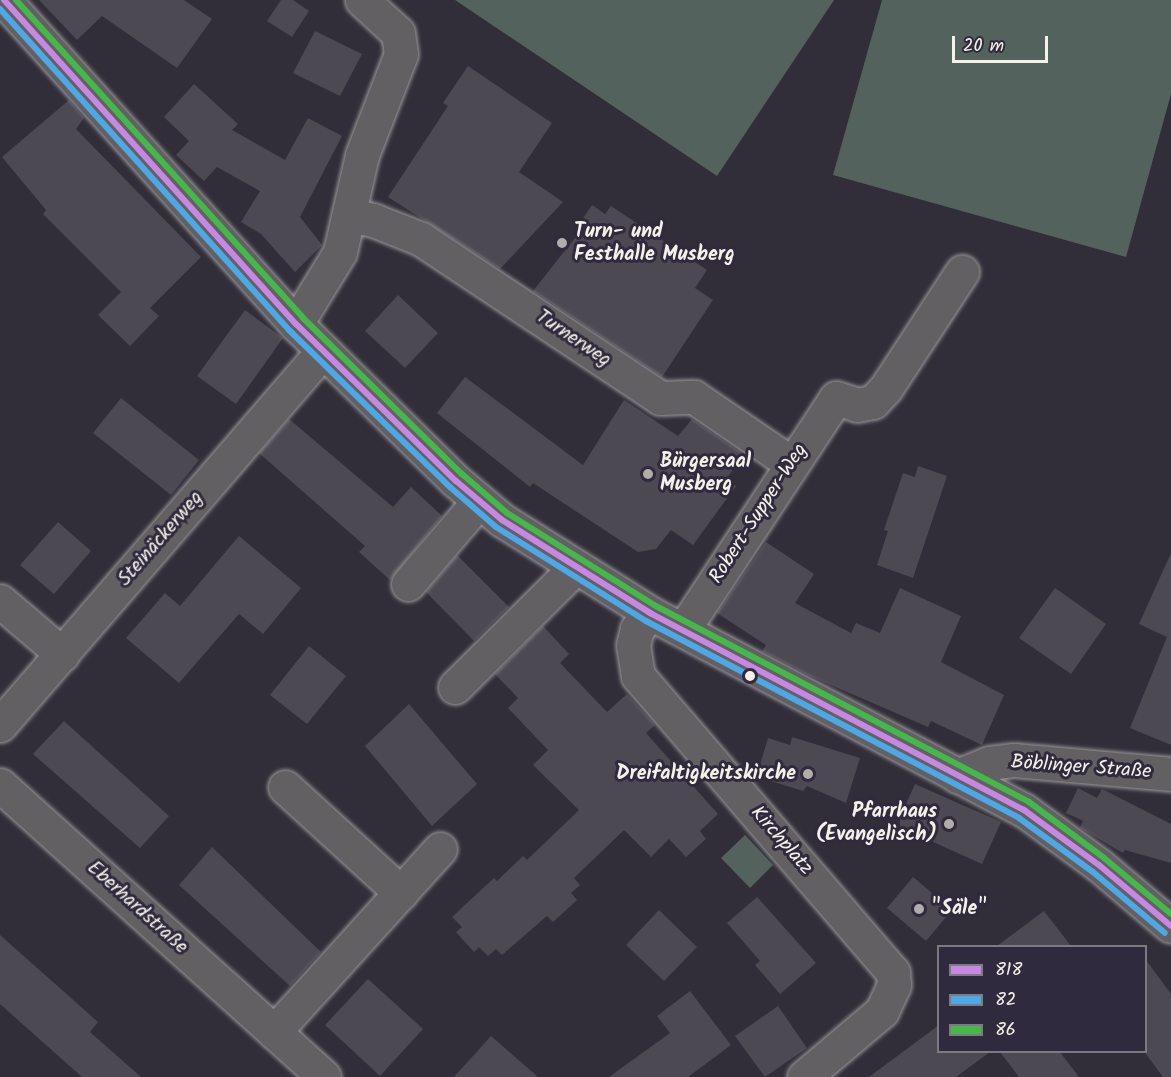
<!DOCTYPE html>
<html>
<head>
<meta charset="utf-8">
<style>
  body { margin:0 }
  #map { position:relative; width:1171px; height:1077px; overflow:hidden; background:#312e39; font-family:Kalam,sans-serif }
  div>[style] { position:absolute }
  .green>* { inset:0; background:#53625c }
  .building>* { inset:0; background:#4d4953 }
  .roads { filter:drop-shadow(0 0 2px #9a989b) drop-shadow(0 0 2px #9a989b) }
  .minor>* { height:33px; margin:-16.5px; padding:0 16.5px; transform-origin:16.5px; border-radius:16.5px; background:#626063 }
  .bus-1>* { height:6px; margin:-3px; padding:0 3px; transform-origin:3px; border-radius:3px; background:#c787e3 }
  .bus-2>* { height:6px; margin:-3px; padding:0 3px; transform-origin:3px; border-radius:3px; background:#4da8e6 }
  .bus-3>* { height:6px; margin:-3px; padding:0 3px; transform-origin:3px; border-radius:3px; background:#44b94a }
  .dots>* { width:16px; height:16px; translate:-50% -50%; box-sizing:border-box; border:3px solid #2f2a3d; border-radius:50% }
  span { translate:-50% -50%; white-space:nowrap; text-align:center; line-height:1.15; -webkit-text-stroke:6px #2f2a3d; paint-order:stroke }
  .poi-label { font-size:20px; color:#f4f1e8; font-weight:700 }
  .left { translate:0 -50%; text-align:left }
  .right { translate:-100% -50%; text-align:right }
  .street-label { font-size:20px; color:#f4f1e8 }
  .legend { position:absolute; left:937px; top:945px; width:210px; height:108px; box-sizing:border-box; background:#2f2a3d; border:2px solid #7e7a81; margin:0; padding:8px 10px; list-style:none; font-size:18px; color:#f4f1e8 }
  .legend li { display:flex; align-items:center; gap:12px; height:30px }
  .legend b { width:30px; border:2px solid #7e7a81 }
  .scale { position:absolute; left:952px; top:36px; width:96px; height:27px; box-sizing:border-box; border:3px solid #f4f1e8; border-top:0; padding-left:8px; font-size:18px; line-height:21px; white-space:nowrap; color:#f4f1e8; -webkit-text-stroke:4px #2f2a3d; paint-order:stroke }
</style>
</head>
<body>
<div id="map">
  <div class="green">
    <div style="clip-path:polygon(455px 0,834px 0,717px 176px)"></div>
    <div style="clip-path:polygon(882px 0,1171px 0,1171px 94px,1126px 257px,833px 175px)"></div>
    <div style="clip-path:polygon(745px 835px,773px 865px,750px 888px,721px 858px)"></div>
  </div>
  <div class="building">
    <div style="clip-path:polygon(39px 0,184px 0,212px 19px,177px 68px,102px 16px,77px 40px)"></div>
    <div style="clip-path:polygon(281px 0,293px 0,309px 11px,292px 37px,267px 21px)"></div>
    <div style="clip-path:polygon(315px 31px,362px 54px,340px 96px,293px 73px)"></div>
    <div style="clip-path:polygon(468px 66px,552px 123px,519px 172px,563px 202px,500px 269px,388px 197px,448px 106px,443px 103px)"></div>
    <div style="clip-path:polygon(194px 84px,238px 124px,232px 130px,285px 160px,308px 118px,342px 136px,300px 217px,322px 245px,295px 272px,261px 234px,241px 222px,260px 191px,217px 167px,204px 181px,176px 155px,189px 141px,164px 117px)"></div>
    <div style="clip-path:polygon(69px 100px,84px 118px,76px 129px,201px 257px,150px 308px,159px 316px,130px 346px,98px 315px,121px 292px,43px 214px,46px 210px,2px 157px)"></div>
    <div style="clip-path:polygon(592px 205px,605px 214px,611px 206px,707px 270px,695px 288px,713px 300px,662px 377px,533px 291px,582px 229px,578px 226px)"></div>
    <div style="clip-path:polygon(398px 295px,438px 333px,405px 368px,365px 331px)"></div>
    <div style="clip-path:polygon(245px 310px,283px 338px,236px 404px,197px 376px)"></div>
    <div style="clip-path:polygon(465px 377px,583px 465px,624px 400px,678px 436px,692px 419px,743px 454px,726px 480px,736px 486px,693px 545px,671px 530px,656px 549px,638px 552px,533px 483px,530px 487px,437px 413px)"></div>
    <div style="clip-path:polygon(121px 398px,199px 460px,171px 495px,93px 433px)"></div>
    <div style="clip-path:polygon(289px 419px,393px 507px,411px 487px,442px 516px,390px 580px,359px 552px,365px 546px,259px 453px)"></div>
    <div style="clip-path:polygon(918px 466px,947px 476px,913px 578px,877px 565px,888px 531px,884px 530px,903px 473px,915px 477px)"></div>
    <div style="clip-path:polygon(58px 522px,91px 551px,54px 594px,20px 565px)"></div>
    <div style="clip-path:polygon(239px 536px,301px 588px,263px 634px,239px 614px,179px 683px,126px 638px,165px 593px,180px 606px)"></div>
    <div style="clip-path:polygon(766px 542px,814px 574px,795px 603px,851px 633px,856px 623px,880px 633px,900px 588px,961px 616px,941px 662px,1004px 695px,982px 745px,931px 721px,928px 727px,808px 675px,762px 651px,766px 645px,717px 613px)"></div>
    <div style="clip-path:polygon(1171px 553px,1171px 745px,1130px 728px,1167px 637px,1139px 624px)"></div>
    <div style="clip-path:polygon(457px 555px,509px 607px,474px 641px,426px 592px)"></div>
    <div style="clip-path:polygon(1055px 588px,1106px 624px,1071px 674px,1019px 638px)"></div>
    <div style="clip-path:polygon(543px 626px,569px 654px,560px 663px,607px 712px,627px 694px,655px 725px,646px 733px,718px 814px,700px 831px,706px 839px,686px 857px,669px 839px,651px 857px,624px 830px,574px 878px,580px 885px,571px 893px,577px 900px,553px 922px,547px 916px,502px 955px,496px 949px,488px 956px,479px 947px,474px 952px,456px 932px,462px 927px,452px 917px,494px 878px,497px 881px,523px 856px,527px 860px,579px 810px,533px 765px,548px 750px,508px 708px,518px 698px,495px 674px)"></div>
    <div style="clip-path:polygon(309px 646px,346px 676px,307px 724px,270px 695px)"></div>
    <div style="clip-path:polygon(409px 704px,477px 784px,432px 826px,365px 746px)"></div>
    <div style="clip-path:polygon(64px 721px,169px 816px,140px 848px,33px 754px)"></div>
    <div style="clip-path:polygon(792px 737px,860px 758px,846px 803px,807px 786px,803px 791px,761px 778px,764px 767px,760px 765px,768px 738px,790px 745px)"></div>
    <div style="clip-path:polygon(915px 784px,1001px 822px,982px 864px,900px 827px,900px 817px)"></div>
    <div style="clip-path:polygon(1078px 788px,1097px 798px,1102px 789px,1171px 824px,1171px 863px,1125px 850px,1123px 853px,1080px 828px,1083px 821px,1066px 813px)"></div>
    <div style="clip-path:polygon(212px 847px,321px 952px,290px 986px,179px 885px)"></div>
    <div style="clip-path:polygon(913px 877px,952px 910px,926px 941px,887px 908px)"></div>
    <div style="clip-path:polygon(757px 897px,816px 963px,780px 994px,755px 965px,760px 961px,727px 923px)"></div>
    <div style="clip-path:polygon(659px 910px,697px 947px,664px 981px,626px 945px)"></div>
    <div style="clip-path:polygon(1044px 911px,1071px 946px,997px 946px)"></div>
    <div style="clip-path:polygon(0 935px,98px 1022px,90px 1032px,141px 1077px,82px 1077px,0 1004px)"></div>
    <div style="clip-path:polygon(1146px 960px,1171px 994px,1171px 1077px,1163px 1077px,1146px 1054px)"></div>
    <div style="clip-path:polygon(368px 979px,423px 1029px,380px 1076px,325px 1025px)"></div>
    <div style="clip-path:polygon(690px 991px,731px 1045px,688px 1077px,609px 1077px,670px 1033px,657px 1016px)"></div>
    <div style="clip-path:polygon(778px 1006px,807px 1048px,765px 1077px,735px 1036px)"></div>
    <div style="clip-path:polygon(939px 1025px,939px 1052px,990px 1052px,956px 1077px,869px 1077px)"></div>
    <div style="clip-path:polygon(491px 1036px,538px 1077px,454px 1077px)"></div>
    <div style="clip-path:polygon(1000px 1052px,1060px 1052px,1079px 1077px,1019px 1077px)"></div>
  </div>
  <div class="roads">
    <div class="minor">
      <div style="left:4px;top:0;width:436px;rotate:48deg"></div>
      <div style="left:296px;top:324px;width:224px;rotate:44.5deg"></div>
      <div style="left:456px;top:481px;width:60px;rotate:40.3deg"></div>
      <div style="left:502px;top:520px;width:175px;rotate:32.1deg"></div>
      <div style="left:650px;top:613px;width:423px;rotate:27.8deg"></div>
      <div style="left:1024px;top:810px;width:93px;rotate:36.3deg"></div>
      <div style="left:1099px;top:865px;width:94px;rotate:40.3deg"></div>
      <div style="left:349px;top:215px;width:25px;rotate:12deg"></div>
      <div style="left:373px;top:220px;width:52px;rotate:21.6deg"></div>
      <div style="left:421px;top:239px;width:287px;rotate:33.6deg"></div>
      <div style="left:660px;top:398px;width:34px;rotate:-2deg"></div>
      <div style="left:694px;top:397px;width:119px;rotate:34.4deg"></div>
      <div style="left:296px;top:324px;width:84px;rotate:-58.6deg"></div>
      <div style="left:340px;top:252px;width:99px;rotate:-77.2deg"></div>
      <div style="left:362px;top:155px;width:108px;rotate:-68.9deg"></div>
      <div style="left:401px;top:54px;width:21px;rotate:-98deg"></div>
      <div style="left:398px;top:33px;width:49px;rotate:-137.5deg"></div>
      <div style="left:408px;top:584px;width:109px;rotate:-49.5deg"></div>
      <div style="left:0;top:601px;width:82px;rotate:40.5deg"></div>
      <div style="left:650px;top:613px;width:21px;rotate:129deg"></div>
      <div style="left:637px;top:629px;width:16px;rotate:104deg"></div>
      <div style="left:633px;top:645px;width:31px;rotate:81deg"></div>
      <div style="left:638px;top:676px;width:391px;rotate:49.3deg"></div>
      <div style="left:893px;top:972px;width:13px;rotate:86deg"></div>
      <div style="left:894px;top:985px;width:29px;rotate:115deg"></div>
      <div style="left:882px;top:1011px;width:102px;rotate:139.8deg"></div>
      <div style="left:683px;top:630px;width:278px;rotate:-56.6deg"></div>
      <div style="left:836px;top:398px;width:22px;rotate:18deg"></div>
      <div style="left:857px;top:405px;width:16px;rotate:-11deg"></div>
      <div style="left:873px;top:402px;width:19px;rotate:-47deg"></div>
      <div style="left:886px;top:388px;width:139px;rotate:-56.8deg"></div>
      <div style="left:455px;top:687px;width:169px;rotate:-44.8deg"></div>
      <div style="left:0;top:725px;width:493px;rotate:-49.2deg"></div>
      <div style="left:957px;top:776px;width:35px;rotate:-22deg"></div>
      <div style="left:989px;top:763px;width:25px;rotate:-7deg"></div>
      <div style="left:1014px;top:760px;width:158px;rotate:5.1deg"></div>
      <div style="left:0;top:785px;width:436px;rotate:42deg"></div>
      <div style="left:285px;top:787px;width:157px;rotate:42.4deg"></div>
      <div style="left:274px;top:1032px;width:247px;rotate:-47.8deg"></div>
    </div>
  </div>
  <div class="bus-1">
    <div style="left:4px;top:0;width:436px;rotate:48deg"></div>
    <div style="left:296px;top:324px;width:224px;rotate:44.5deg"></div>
    <div style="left:456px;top:481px;width:60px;rotate:40.3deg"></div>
    <div style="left:502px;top:520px;width:175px;rotate:32.1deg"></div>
    <div style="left:650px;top:613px;width:423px;rotate:27.8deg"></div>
    <div style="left:1024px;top:810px;width:93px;rotate:36.3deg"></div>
    <div style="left:1099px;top:865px;width:94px;rotate:40.3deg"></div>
  </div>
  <div class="bus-2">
    <div style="left:0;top:9px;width:432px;rotate:48deg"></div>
    <div style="left:289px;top:330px;width:225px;rotate:44.3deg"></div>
    <div style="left:450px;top:487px;width:61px;rotate:41deg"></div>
    <div style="left:496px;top:527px;width:177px;rotate:32.1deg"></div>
    <div style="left:646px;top:621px;width:422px;rotate:27.8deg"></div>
    <div style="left:1019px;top:818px;width:92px;rotate:36.1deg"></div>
    <div style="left:1093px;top:872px;width:94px;rotate:40.3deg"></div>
  </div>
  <div class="bus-3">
    <div style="left:16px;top:0;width:428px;rotate:47.9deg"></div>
    <div style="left:303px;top:318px;width:223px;rotate:44.5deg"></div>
    <div style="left:462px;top:474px;width:60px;rotate:40.9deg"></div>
    <div style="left:507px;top:513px;width:173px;rotate:32deg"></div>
    <div style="left:654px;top:605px;width:424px;rotate:27.7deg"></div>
    <div style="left:1029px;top:802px;width:94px;rotate:36.7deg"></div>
    <div style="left:1104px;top:858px;width:87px;rotate:39.9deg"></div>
  </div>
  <div class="dots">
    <div style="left:562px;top:243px;background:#b0adab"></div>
    <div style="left:648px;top:474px;background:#b0adab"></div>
    <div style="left:750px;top:676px;background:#f4f1e8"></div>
    <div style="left:808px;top:774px;background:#b0adab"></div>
    <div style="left:949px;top:824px;background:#b0adab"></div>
    <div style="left:919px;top:909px;background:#b0adab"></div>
  </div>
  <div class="poi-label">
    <span class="left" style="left:574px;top:244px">Turn- und<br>Festhalle Musberg</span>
    <span class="left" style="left:660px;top:474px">Bürgersaal<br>Musberg</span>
    <span class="right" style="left:796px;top:774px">Dreifaltigkeitskirche</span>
    <span class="right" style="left:937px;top:824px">Pfarrhaus<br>(Evangelisch)</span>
    <span class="left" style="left:931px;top:909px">"Säle"</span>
  </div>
  <div class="street-label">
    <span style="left:573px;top:339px;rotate:34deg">Turnerweg</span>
    <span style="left:759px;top:514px;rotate:-57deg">Robert-Supper-Weg</span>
    <span style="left:161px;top:539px;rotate:-49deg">Steinäckerweg</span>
    <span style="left:1081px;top:768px;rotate:4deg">Böblinger Straße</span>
    <span style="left:781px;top:841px;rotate:49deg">Kirchplatz</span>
    <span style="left:137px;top:908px;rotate:42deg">Eberhardstraße</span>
  </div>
  <ul class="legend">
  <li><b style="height:8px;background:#c787e3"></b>818</li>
  <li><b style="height:8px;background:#4da8e6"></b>82</li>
  <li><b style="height:8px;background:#44b94a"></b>86</li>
  </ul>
  <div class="scale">20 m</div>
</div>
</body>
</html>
